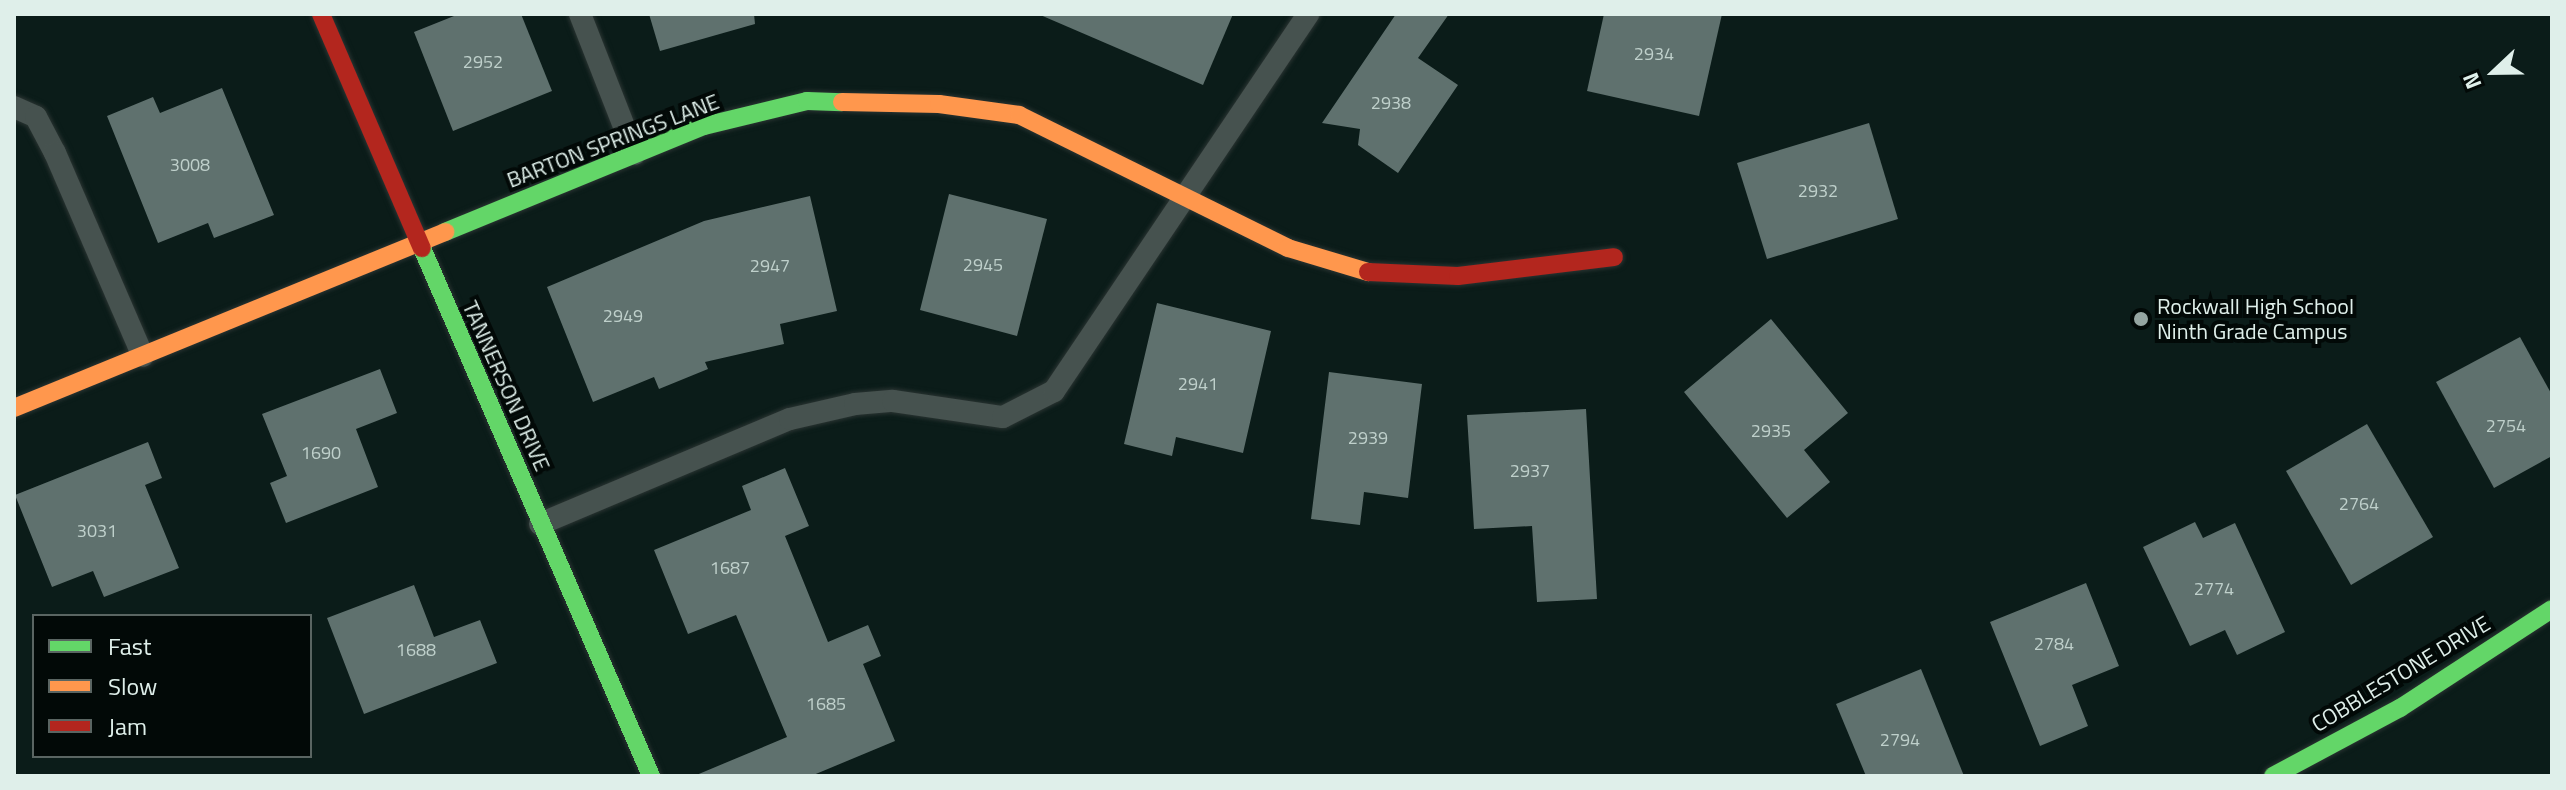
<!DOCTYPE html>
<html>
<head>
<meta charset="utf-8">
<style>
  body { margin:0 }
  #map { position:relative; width:2566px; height:790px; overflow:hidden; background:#0b1c19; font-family:"Titillium Web",sans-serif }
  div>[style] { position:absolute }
  .building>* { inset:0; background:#5f716e }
  .roads { filter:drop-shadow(0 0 2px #2a3432) drop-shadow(0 0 2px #2a3432) }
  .lane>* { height:22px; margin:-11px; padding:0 11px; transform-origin:11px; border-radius:11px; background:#46524f }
  .fast>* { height:18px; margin:-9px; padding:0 9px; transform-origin:9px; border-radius:9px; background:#63d668 }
  .slow>* { height:18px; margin:-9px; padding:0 9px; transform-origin:9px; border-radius:9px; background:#ff974d }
  .jam>* { height:18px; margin:-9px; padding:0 9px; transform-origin:9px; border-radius:9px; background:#b3261e }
  .dots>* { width:22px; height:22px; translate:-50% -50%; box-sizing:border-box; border:4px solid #020907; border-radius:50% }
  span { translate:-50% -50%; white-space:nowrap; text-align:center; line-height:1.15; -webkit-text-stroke:8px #020907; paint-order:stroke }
  .number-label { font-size:18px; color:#bfd0cb }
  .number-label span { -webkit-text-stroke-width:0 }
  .street-label { font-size:22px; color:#dfefea }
  .poi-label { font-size:22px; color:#dfefea }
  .left { translate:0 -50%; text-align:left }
  .frame { position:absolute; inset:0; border:16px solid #dfefea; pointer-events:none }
  .legend { position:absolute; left:32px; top:614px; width:280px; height:144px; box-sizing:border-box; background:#020907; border:2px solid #5a6562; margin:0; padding:10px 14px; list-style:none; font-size:24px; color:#dfefea }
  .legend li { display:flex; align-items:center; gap:16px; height:40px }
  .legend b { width:40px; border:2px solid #5a6562 }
  .north { position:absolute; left:2454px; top:32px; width:80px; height:80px; -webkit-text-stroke:6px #020907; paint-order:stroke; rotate:248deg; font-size:22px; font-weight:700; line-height:32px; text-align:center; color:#dfefea }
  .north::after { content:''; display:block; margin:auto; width:28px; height:36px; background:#dfefea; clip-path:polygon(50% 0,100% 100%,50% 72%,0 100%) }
</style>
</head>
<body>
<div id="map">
  <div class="building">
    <div style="clip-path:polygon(459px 14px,521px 14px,552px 91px,453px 131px,414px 32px)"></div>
    <div style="clip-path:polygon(649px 14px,754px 14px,755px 24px,660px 51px)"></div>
    <div style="clip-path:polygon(1038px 14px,1233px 14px,1203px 85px)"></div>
    <div style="clip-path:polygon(1396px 14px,1449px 14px,1418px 58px,1458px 85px,1398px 173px,1358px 145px,1360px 129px,1322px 123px)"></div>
    <div style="clip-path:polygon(1604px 14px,1722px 14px,1699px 116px,1587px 91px)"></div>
    <div style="clip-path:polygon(222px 88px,274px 215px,214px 238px,208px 223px,158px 243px,107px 116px,153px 97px,160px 113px)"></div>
    <div style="clip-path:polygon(1869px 123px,1898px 219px,1767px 259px,1737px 163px)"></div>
    <div style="clip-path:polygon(949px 194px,1047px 219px,1017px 336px,920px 310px)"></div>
    <div style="clip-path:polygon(810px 196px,837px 311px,780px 324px,784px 344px,705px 362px,708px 369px,659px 389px,654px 377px,593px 402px,547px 287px,704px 221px)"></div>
    <div style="clip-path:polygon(1157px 303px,1271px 331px,1243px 453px,1176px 437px,1172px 456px,1124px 444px)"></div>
    <div style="clip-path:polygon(1771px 319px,1848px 413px,1804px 450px,1830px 482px,1787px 518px,1684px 392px)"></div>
    <div style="clip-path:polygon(2520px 337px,2552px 395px,2552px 456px,2494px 488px,2436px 382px)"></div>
    <div style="clip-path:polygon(380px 369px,397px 413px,356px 429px,378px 487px,286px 523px,270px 483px,287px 476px,262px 414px)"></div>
    <div style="clip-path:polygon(1329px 372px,1422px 384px,1408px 498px,1364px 492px,1360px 525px,1311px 519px)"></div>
    <div style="clip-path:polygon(1586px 409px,1597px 599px,1537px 602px,1532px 526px,1474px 529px,1467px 415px)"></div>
    <div style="clip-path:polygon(2367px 424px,2433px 537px,2351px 585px,2286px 471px)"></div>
    <div style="clip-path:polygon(148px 442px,162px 478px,145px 485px,179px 568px,104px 597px,93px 571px,52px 587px,15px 495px)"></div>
    <div style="clip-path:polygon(785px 468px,809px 526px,785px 536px,828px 642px,868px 625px,881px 656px,863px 664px,895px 741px,811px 776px,694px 776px,787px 737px,736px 615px,688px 634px,654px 550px,751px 510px,742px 486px)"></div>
    <div style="clip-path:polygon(2195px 522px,2203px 538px,2235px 523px,2285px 632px,2237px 655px,2225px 630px,2190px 646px,2143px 547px)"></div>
    <div style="clip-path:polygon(2086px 583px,2119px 666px,2072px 685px,2088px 726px,2040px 746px,1990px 622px)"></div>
    <div style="clip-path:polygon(414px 585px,434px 637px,480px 620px,497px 663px,364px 714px,327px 618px)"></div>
    <div style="clip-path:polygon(1921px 669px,1964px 776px,1866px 776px,1836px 704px)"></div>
  </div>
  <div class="roads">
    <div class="lane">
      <div style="left:580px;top:14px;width:150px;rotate:68.6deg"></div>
      <div style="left:14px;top:107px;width:24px;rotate:24deg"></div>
      <div style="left:36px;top:117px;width:41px;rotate:62.2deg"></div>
      <div style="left:55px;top:153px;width:221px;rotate:66.6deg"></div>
      <div style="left:540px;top:524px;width:271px;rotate:-22.8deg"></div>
      <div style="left:790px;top:419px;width:67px;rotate:-13deg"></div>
      <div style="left:855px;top:404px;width:38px;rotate:-5deg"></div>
      <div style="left:893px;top:401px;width:111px;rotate:8.3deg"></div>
      <div style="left:1003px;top:417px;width:57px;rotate:-27deg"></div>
      <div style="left:1054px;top:391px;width:455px;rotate:-56deg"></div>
    </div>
    <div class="fast">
      <div style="left:445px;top:232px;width:280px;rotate:-22.3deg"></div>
      <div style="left:704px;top:126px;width:106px;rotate:-13.6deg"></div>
      <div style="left:807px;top:101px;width:35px;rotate:2deg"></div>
      <div style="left:422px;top:248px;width:576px;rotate:66.55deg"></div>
      <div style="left:2273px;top:776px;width:144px;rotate:-28.2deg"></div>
      <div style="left:2400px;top:708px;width:181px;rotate:-33.1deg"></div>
    </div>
    <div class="slow">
      <div style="left:842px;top:102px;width:97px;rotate:1.2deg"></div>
      <div style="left:939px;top:104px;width:81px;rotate:7.8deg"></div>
      <div style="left:1019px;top:115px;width:300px;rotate:26.3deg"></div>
      <div style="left:1288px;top:248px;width:84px;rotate:16.7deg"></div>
      <div style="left:14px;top:408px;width:466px;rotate:-22.2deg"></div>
    </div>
    <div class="jam">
      <div style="left:321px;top:14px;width:255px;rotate:66.7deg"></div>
      <div style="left:1368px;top:272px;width:90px;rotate:2.5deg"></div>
      <div style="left:1458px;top:276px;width:157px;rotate:-6.9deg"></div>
    </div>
  </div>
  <div class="dots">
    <div style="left:2141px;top:319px;background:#95a5a1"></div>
  </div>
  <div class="number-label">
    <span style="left:1654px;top:54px">2934</span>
    <span style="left:483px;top:62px">2952</span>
    <span style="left:1391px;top:103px">2938</span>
    <span style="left:190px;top:165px">3008</span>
    <span style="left:1818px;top:191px">2932</span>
    <span style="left:983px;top:265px">2945</span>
    <span style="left:770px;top:266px">2947</span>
    <span style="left:623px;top:316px">2949</span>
    <span style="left:1198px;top:384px">2941</span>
    <span style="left:2506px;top:426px">2754</span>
    <span style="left:1771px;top:431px">2935</span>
    <span style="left:1368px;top:438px">2939</span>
    <span style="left:321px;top:453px">1690</span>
    <span style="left:1530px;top:471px">2937</span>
    <span style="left:2359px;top:504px">2764</span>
    <span style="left:97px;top:531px">3031</span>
    <span style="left:730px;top:568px">1687</span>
    <span style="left:2214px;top:589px">2774</span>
    <span style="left:2054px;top:644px">2784</span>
    <span style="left:416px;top:650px">1688</span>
    <span style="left:826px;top:704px">1685</span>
    <span style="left:1900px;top:740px">2794</span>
  </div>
  <div class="street-label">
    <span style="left:613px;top:141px;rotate:-21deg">BARTON SPRINGS LANE</span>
    <span style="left:506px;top:386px;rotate:66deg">TANNERSON DRIVE</span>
    <span style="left:2401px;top:674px;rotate:-31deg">COBBLESTONE DRIVE</span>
  </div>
  <div class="poi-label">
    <span class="left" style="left:2157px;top:319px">Rockwall High School<br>Ninth Grade Campus</span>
  </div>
  <div class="frame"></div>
  <ul class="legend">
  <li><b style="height:10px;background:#63d668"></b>Fast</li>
  <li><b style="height:10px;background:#ff974d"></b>Slow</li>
  <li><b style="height:10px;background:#b3261e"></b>Jam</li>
  </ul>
  <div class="north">N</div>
</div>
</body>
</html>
